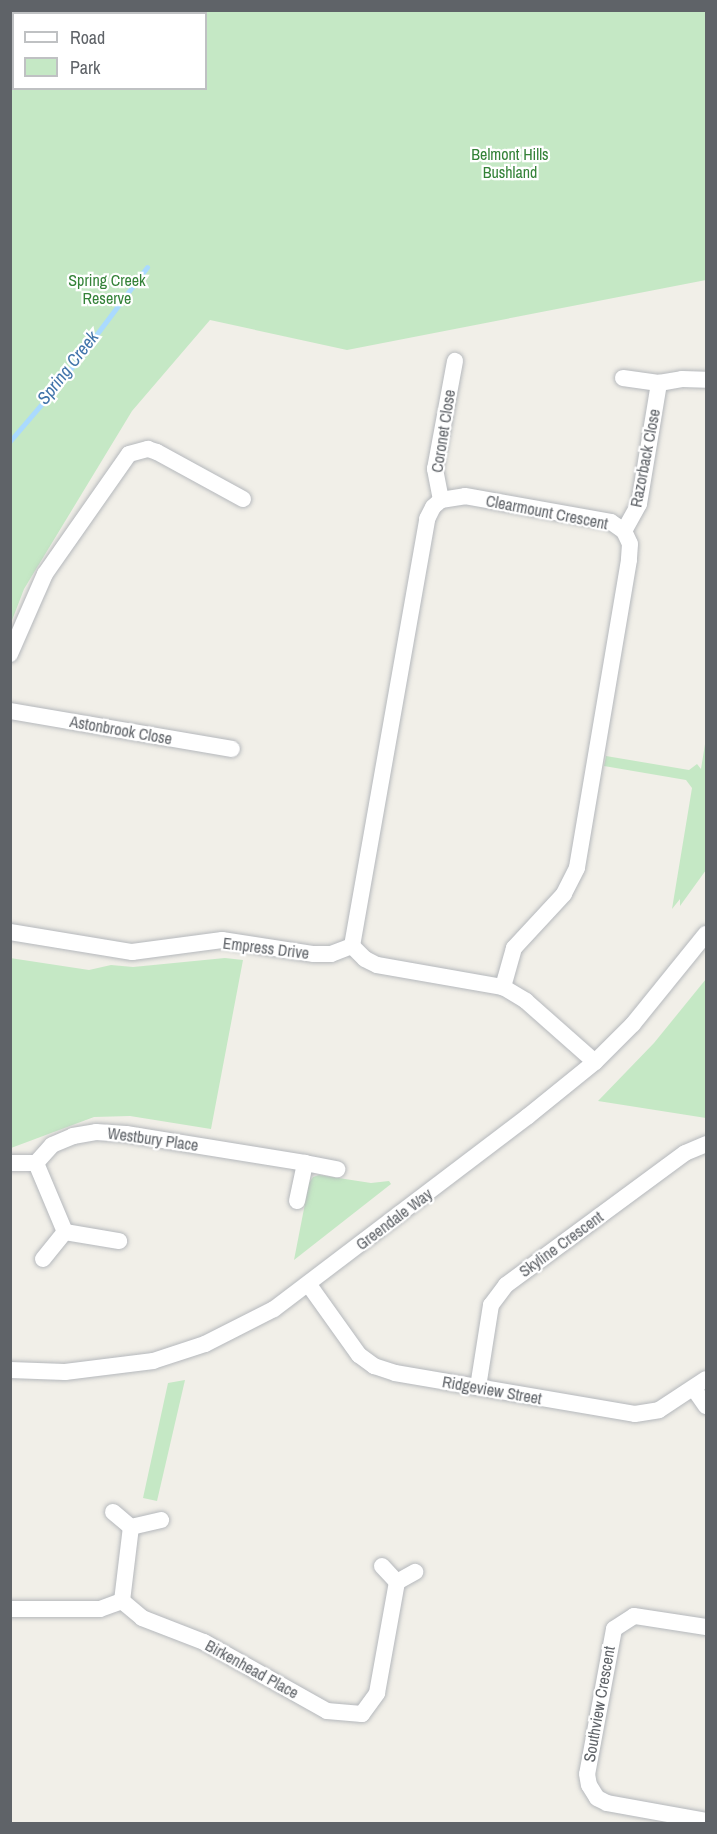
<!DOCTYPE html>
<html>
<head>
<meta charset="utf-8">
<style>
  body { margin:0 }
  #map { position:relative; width:717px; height:1834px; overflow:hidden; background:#f1efe8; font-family:"Archivo Narrow",sans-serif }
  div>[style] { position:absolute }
  .green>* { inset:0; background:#c5e8c5 }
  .stream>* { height:5px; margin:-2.5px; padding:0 2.5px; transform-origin:2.5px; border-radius:2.5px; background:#aadaff }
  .roads { filter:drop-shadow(0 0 2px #b5b8bc) drop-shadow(0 0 2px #b5b8bc) }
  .minor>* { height:16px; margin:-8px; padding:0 8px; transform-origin:8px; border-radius:8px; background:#fff }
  span { translate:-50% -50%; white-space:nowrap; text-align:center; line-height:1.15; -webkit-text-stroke:4.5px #fff; paint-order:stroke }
  .park-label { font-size:16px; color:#348238 }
  .street-label { font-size:16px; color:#5f6368 }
  .water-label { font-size:18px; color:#4174aa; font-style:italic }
  .frame { position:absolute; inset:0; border:12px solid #5f6368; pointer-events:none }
  .legend { position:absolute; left:12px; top:12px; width:195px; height:78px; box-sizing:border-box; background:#fff; border:2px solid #bfc1c3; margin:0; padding:8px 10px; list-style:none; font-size:18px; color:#5f6368 }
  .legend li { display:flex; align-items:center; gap:12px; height:30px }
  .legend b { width:30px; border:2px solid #bfc1c3 }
</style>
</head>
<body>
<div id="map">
  <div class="green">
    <div style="clip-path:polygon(evenodd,11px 10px,706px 11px,706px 280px,347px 350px,210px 320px,132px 411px,24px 589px,11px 623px,11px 10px,14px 14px,206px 14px,206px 88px,14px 88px,14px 14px)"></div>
    <div style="clip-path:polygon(706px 738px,706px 870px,680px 906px,680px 899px,672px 909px,692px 788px,686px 780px,604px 766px,606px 756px,689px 770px,697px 764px,701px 769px)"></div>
    <div style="clip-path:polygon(10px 958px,89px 970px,111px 965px,133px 967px,225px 958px,243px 960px,211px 1129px,130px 1116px,94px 1117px,11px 1148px)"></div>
    <div style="clip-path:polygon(706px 979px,706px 1118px,598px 1101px,654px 1043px)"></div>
    <div style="clip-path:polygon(319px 1175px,371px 1183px,389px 1181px,391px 1184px,294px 1260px,309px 1183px,313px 1177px)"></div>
    <div style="clip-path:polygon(185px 1380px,157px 1501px,143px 1498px,168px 1383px)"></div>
  </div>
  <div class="stream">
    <div style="left:10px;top:441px;width:82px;rotate:-49.5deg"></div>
    <div style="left:63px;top:379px;width:140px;rotate:-53.1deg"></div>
  </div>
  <div class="roads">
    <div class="minor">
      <div style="left:623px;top:378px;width:36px;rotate:8deg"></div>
      <div style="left:659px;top:383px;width:23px;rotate:-10deg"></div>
      <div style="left:682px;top:379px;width:24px;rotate:2deg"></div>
      <div style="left:441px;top:500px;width:32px;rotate:-101deg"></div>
      <div style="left:435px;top:469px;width:110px;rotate:-79.5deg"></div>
      <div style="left:624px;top:531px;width:31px;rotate:-61deg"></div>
      <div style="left:639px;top:504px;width:123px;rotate:-80.6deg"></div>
      <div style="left:10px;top:654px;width:87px;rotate:-66.4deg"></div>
      <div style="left:45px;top:574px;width:146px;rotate:-55deg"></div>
      <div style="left:129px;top:454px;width:20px;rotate:-15deg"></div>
      <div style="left:148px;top:449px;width:9px;rotate:18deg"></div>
      <div style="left:157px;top:452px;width:98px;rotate:28.7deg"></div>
      <div style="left:10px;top:711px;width:225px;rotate:9.7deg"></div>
      <div style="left:10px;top:932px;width:124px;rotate:9.3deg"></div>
      <div style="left:132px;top:952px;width:91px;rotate:-7.6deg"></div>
      <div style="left:222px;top:940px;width:93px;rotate:8.7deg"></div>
      <div style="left:314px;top:954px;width:17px"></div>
      <div style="left:331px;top:954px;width:22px;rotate:-21deg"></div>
      <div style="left:352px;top:946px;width:18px;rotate:45deg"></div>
      <div style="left:365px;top:959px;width:13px;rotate:27deg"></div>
      <div style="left:377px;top:965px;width:128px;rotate:9.9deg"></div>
      <div style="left:503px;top:987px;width:27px;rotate:31deg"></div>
      <div style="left:526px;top:1001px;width:92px;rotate:41.5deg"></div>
      <div style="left:352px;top:946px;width:434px;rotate:-80deg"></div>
      <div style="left:427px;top:519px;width:13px;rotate:-63deg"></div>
      <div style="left:433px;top:507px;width:11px;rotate:-41deg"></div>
      <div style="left:441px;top:500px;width:24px;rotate:-9deg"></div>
      <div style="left:465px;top:496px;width:148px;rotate:10.1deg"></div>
      <div style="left:611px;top:522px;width:16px;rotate:35deg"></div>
      <div style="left:624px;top:531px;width:14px;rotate:65deg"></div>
      <div style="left:630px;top:544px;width:16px;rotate:94deg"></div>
      <div style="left:629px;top:560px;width:312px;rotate:99.6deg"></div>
      <div style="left:577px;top:868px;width:29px;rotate:117deg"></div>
      <div style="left:564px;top:894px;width:74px;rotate:132.8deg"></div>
      <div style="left:514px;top:948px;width:41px;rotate:105.8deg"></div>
      <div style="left:10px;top:1163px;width:26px"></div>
      <div style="left:36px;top:1163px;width:24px;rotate:-48deg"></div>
      <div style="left:52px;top:1145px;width:23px;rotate:-23deg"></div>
      <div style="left:73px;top:1136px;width:23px;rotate:-10deg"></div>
      <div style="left:96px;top:1132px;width:30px;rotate:4deg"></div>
      <div style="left:126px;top:1134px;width:181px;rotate:9.2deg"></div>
      <div style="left:36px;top:1163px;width:75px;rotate:67.2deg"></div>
      <div style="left:297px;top:1201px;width:39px;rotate:-78deg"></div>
      <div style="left:305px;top:1163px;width:33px;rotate:11deg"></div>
      <div style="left:43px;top:1259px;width:35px;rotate:-51deg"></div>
      <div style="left:65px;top:1232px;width:55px;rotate:9.5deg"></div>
      <div style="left:309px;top:1285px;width:86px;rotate:54.5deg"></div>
      <div style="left:359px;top:1355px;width:19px;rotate:36deg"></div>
      <div style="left:374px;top:1366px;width:22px;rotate:18deg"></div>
      <div style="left:395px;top:1373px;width:243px;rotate:9.7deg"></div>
      <div style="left:635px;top:1414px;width:24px;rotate:-9deg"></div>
      <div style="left:659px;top:1410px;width:56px;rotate:-33.4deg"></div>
      <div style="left:10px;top:1370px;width:55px;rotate:2.1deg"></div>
      <div style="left:65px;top:1372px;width:89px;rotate:-7.1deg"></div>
      <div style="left:153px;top:1361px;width:55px;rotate:-18.1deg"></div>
      <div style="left:205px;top:1344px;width:77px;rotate:-26.9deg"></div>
      <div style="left:274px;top:1309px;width:318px;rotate:-37.2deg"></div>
      <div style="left:527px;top:1117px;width:87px;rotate:-39deg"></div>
      <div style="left:595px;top:1062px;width:54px;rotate:-45deg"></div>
      <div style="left:633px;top:1024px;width:116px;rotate:-51deg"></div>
      <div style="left:478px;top:1387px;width:83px;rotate:-81deg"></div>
      <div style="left:491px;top:1305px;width:25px;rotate:-53deg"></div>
      <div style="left:506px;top:1285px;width:222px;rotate:-36.4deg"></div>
      <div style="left:685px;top:1153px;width:23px;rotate:-23deg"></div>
      <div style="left:694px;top:1389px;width:21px;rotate:55deg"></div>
      <div style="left:113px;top:1512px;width:23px;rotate:40deg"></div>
      <div style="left:131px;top:1527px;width:31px;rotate:-13deg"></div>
      <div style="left:382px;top:1566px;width:22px;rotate:47deg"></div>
      <div style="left:397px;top:1582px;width:21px;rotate:-29deg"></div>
      <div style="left:122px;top:1601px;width:75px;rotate:-83.1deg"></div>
      <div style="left:10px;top:1609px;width:90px"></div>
      <div style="left:100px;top:1609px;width:23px;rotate:-20deg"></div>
      <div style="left:122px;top:1601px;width:26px;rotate:40deg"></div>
      <div style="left:142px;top:1618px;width:66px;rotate:21.2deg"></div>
      <div style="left:204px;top:1642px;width:141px;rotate:29.3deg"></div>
      <div style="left:327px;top:1711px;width:35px;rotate:5deg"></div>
      <div style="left:362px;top:1714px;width:26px;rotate:-54deg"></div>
      <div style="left:377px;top:1693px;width:113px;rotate:-79.8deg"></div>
      <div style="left:706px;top:1627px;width:73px;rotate:-171.3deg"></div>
      <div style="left:634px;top:1616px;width:24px;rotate:147deg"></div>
      <div style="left:614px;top:1629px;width:147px;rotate:100.5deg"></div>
      <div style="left:587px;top:1774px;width:11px;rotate:80deg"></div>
      <div style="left:589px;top:1785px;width:15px;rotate:58deg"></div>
      <div style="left:597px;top:1798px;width:11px;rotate:27deg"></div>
      <div style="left:607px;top:1803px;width:101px;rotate:10.3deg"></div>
    </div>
  </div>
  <div class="park-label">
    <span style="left:510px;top:163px">Belmont Hills<br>Bushland</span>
    <span style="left:107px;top:289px">Spring Creek<br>Reserve</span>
  </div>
  <div class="street-label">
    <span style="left:443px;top:431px;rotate:-81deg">Coronet Close</span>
    <span style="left:645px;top:458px;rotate:-79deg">Razorback Close</span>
    <span style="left:547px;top:512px;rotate:11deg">Clearmount Crescent</span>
    <span style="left:121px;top:730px;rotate:10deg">Astonbrook Close</span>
    <span style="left:266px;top:948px;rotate:7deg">Empress Drive</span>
    <span style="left:153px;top:1139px;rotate:8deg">Westbury Place</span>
    <span style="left:394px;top:1219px;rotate:-37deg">Greendale Way</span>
    <span style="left:561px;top:1244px;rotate:-36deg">Skyline Crescent</span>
    <span style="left:492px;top:1390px;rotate:10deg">Ridgeview Street</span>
    <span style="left:252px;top:1669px;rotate:29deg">Birkenhead Place</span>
    <span style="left:599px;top:1704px;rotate:-80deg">Southview Crescent</span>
  </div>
  <div class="water-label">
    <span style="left:68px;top:368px;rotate:-52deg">Spring Creek</span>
  </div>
  <div class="frame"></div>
  <ul class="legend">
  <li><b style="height:8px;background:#fff"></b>Road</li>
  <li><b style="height:16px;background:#c5e8c5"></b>Park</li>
  </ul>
</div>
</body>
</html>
